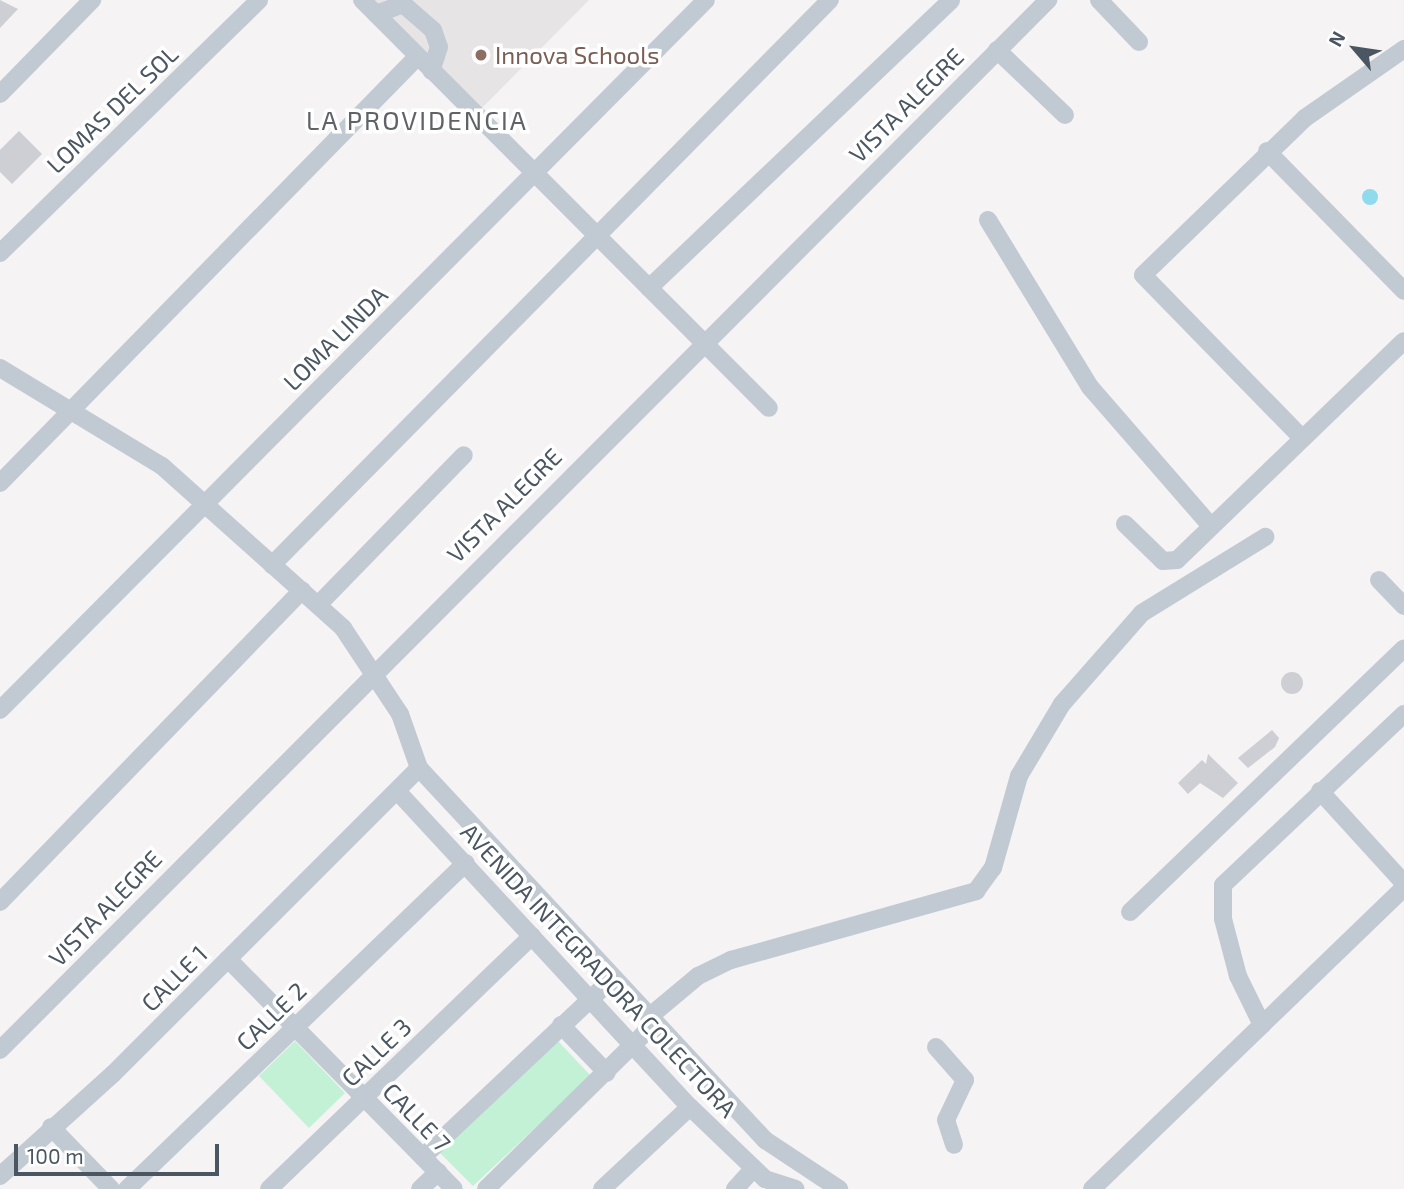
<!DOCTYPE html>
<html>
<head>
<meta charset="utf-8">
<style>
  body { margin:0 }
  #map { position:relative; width:1404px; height:1189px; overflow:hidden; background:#f5f3f3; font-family:"Exo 2",sans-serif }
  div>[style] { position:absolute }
  .education>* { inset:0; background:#e6e4e5 }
  .green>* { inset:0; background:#c3f1d5 }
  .water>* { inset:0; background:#90daee }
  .round { border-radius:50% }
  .building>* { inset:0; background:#cdcfd5 }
  .minor>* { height:18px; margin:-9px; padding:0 9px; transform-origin:9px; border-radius:9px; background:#c1cad2 }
  .dots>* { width:19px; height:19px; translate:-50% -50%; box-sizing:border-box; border:4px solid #fff; border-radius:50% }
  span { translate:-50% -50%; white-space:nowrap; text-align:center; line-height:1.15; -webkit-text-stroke:7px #fff; paint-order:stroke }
  .education-label { font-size:24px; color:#785e54 }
  .left { translate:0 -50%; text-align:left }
  .street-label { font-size:24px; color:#4a5661 }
  .neighbourhood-label { font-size:26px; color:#5f6368; letter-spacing:2px }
  .north { position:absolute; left:1320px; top:14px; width:70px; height:70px; -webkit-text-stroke:5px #fff; paint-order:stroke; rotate:299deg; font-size:19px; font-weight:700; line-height:28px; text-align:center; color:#4a5661 }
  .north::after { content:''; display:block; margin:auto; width:24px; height:32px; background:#4a5661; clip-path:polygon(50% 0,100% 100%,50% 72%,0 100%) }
  .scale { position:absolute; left:14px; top:1144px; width:205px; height:32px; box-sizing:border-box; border:4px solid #4a5661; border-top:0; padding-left:9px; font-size:21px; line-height:24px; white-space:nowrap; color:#4a5661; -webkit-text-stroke:5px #fff; paint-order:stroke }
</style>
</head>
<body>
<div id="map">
  <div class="education">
    <div style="clip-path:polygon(374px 0,589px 0,481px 109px)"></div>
  </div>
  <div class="green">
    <div style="clip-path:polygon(556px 1039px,591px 1076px,473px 1186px,439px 1152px)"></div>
    <div style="clip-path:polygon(295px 1041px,345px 1093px,309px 1128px,259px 1076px)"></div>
  </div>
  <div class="water">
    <div class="round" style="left:1362px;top:189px;width:16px;height:16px"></div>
  </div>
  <div class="building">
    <div style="clip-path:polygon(0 0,18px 9px,0 28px)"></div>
    <div style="clip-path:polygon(19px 131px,42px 154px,12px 184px,0 172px,0 150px)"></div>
    <div class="round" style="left:1281px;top:672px;width:22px;height:22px"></div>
    <div style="clip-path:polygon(1272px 730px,1279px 738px,1275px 747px,1248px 768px,1238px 758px)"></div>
    <div style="clip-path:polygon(1208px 754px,1238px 783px,1223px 798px,1200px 783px,1188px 794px,1178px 783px,1202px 760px,1206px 764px)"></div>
  </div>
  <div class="minor">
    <div style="left:362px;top:0;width:576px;rotate:45.07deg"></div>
    <div style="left:1099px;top:0;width:58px;rotate:46.4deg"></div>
    <div style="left:376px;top:14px;width:29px;rotate:-20deg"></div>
    <div style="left:403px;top:4px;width:40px;rotate:41deg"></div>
    <div style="left:433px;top:30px;width:18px;rotate:71deg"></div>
    <div style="left:439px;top:47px;width:25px;rotate:108deg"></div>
    <div style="left:997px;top:50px;width:94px;rotate:43.7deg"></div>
    <div style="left:0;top:94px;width:132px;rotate:-45.6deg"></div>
    <div style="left:1267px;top:151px;width:196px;rotate:45.6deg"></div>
    <div style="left:988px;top:220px;width:196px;rotate:58.6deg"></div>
    <div style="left:1090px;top:387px;width:184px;rotate:49deg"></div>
    <div style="left:0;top:253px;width:362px;rotate:-44.3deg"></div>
    <div style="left:649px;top:288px;width:417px;rotate:-43.6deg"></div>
    <div style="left:0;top:368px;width:189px;rotate:31.2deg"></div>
    <div style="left:162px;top:466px;width:243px;rotate:41.8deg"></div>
    <div style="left:343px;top:628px;width:103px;rotate:56.5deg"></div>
    <div style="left:400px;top:714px;width:57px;rotate:70.6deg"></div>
    <div style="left:419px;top:768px;width:508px;rotate:47.07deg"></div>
    <div style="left:765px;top:1140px;width:89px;rotate:33.5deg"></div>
    <div style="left:1301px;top:437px;width:226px;rotate:-134.3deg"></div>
    <div style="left:1143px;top:275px;width:226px;rotate:-44.1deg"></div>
    <div style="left:1305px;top:118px;width:121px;rotate:-34.9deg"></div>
    <div style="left:0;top:483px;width:596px;rotate:-45.61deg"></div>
    <div style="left:1125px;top:524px;width:53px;rotate:44.2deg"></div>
    <div style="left:1163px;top:561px;width:14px;rotate:-4deg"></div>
    <div style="left:1177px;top:560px;width:315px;rotate:-44deg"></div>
    <div style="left:272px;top:565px;width:794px;rotate:-45.36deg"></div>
    <div style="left:1379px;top:580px;width:36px;rotate:46deg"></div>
    <div style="left:318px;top:605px;width:209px;rotate:-45.8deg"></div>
    <div style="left:0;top:710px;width:1001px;rotate:-45.16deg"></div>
    <div style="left:1320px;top:791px;width:125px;rotate:47.6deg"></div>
    <div style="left:398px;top:792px;width:430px;rotate:47.2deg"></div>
    <div style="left:690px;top:1107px;width:104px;rotate:43.8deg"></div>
    <div style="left:765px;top:1179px;width:32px;rotate:18deg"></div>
    <div style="left:0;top:902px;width:434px;rotate:-45.9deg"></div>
    <div style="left:1130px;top:912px;width:380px;rotate:-43.9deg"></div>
    <div style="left:228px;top:959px;width:322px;rotate:45.5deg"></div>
    <div style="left:649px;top:1017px;width:64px;rotate:-39.9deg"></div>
    <div style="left:698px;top:976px;width:37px;rotate:-26deg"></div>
    <div style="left:731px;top:960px;width:255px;rotate:-15.7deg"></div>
    <div style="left:976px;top:891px;width:29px;rotate:-54deg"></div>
    <div style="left:993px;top:868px;width:96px;rotate:-74.2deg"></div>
    <div style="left:1019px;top:776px;width:84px;rotate:-59.2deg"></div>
    <div style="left:1062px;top:704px;width:121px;rotate:-48.7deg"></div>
    <div style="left:1142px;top:613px;width:145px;rotate:-31.7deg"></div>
    <div style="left:561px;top:1025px;width:66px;rotate:46.2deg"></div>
    <div style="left:1262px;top:1025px;width:55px;rotate:-116.1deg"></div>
    <div style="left:1238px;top:976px;width:59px;rotate:-104.7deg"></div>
    <div style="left:1223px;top:919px;width:34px;rotate:-90deg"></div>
    <div style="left:1223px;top:885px;width:249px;rotate:-43.4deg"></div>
    <div style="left:936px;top:1047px;width:44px;rotate:48.7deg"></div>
    <div style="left:965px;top:1080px;width:44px;rotate:115.4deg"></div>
    <div style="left:946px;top:1120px;width:26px;rotate:72deg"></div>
    <div style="left:0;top:1050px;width:1484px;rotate:-45.05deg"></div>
    <div style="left:51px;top:1127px;width:86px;rotate:45.9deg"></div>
    <div style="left:423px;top:1157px;width:261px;rotate:-43.3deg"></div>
    <div style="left:0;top:1176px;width:152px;rotate:-42.1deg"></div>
    <div style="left:113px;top:1074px;width:433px;rotate:-45deg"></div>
    <div style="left:127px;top:1189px;width:470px;rotate:-43.9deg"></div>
    <div style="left:269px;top:1189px;width:365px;rotate:-43.9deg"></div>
    <div style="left:420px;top:1189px;width:25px;rotate:-43deg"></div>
    <div style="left:486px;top:1189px;width:237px;rotate:-44.5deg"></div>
    <div style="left:602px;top:1189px;width:120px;rotate:-43deg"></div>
    <div style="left:735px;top:1189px;width:28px;rotate:-48deg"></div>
    <div style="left:1092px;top:1189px;width:434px;rotate:-44deg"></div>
  </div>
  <div class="dots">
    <div style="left:481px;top:55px;background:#8d6e63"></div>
  </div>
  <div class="education-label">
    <span class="left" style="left:495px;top:55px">Innova Schools</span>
  </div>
  <div class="street-label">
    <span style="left:906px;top:105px;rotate:-45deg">VISTA ALEGRE</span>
    <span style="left:112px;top:109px;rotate:-44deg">LOMAS DEL SOL</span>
    <span style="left:335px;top:338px;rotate:-45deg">LOMA LINDA</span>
    <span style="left:504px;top:505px;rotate:-45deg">VISTA ALEGRE</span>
    <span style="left:105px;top:908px;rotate:-46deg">VISTA ALEGRE</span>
    <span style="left:599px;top:970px;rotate:47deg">AVENIDA INTEGRADORA COLECTORA</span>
    <span style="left:174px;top:978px;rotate:-45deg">CALLE 1</span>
    <span style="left:271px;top:1016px;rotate:-44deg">CALLE 2</span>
    <span style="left:376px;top:1052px;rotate:-44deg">CALLE 3</span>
    <span style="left:417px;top:1117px;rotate:46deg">CALLE 7</span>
  </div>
  <div class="neighbourhood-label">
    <span style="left:417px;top:120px">LA PROVIDENCIA</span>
  </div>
  <div class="north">N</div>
  <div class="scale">100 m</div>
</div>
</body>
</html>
